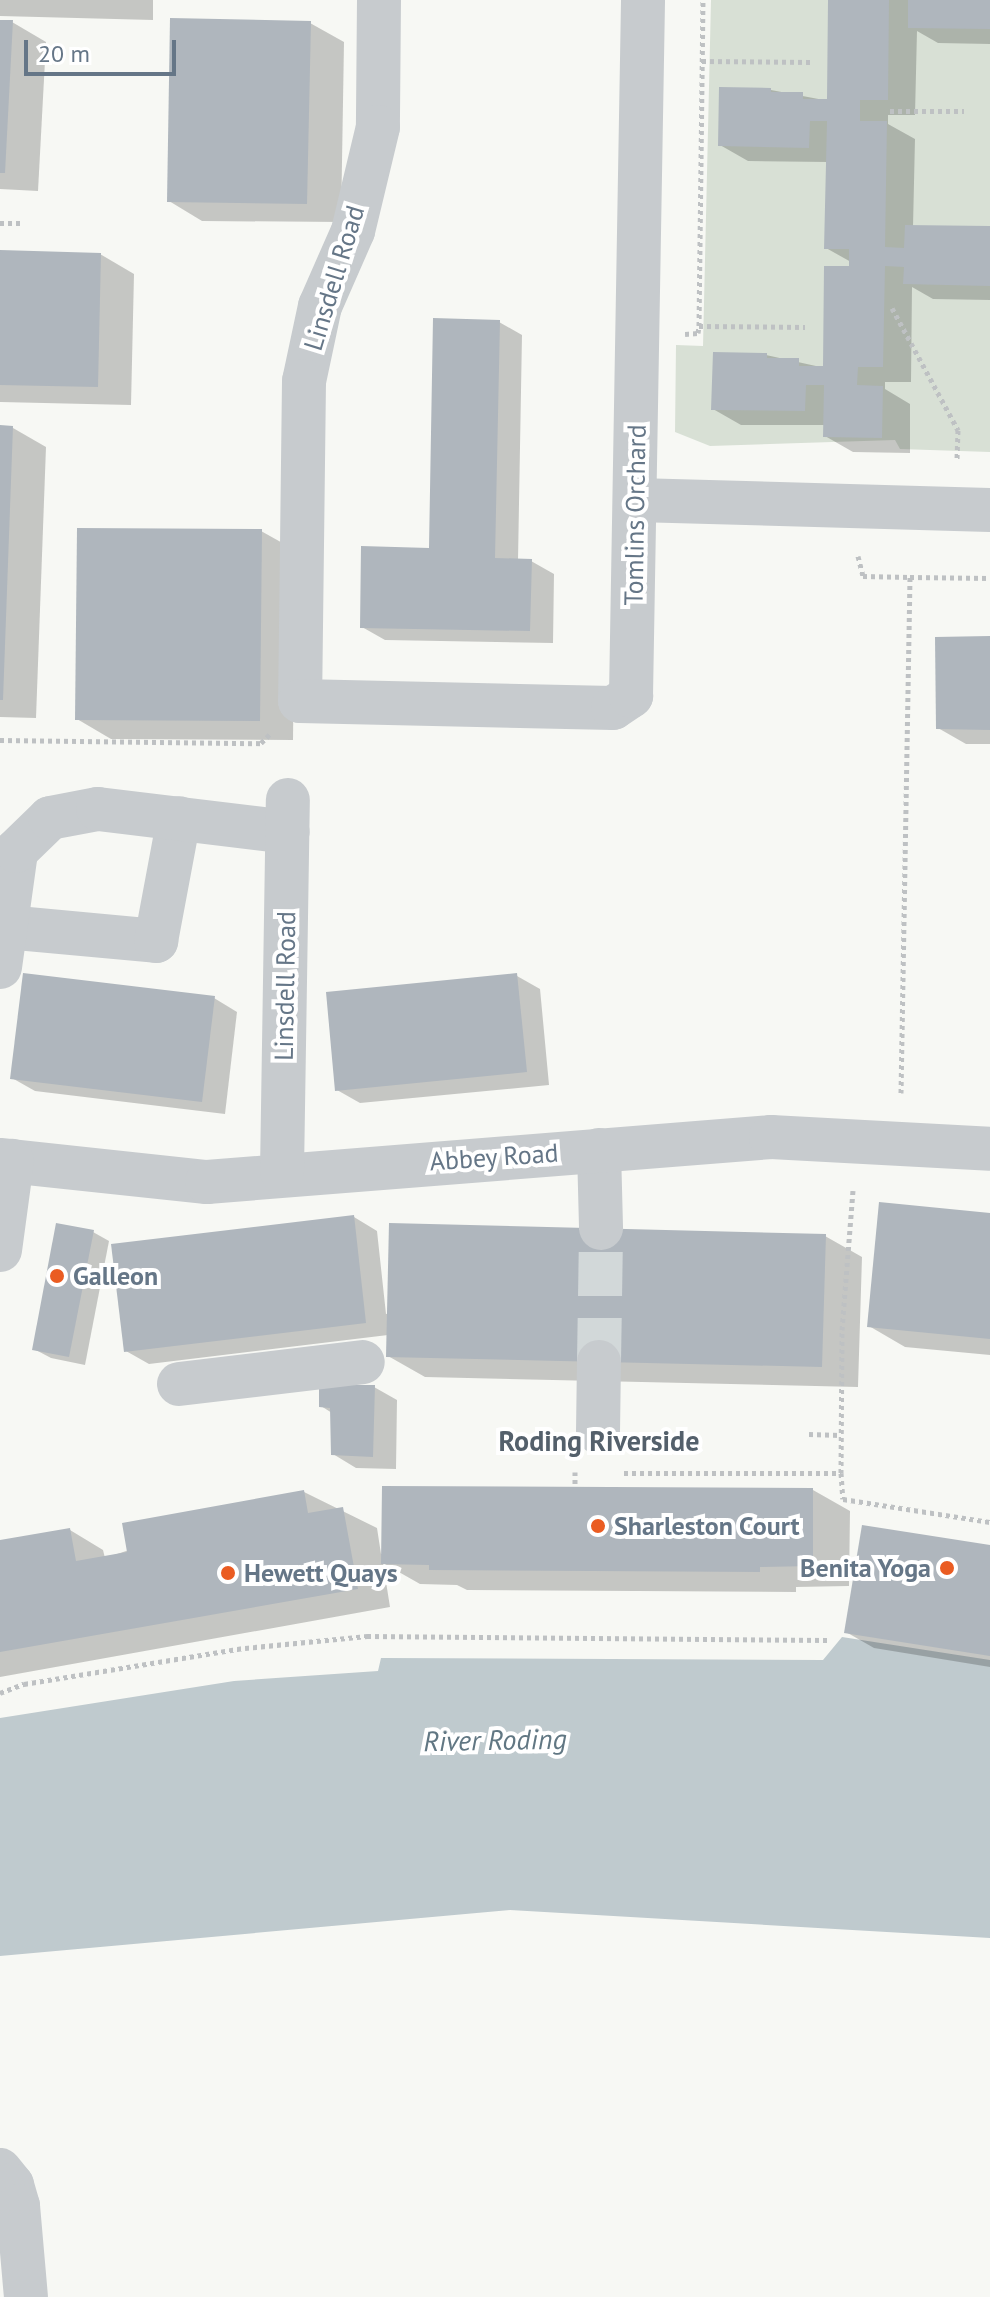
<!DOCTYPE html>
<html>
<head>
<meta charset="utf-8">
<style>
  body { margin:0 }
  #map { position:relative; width:990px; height:2297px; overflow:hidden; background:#f7f8f4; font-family:"PT Sans",sans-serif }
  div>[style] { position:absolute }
  .green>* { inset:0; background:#d8e0d5 }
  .water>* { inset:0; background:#bfcace }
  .shadow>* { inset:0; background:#0003 }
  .building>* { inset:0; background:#afb6bd }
  .minor-tunnel>* { height:44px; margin-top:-22px; transform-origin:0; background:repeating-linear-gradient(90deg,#d2d8d9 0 44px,transparent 0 66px) }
  .path>* { height:5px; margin-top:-2.5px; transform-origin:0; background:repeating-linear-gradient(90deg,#bec1c3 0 4px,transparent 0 8px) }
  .minor>* { height:44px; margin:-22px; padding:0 22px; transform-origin:22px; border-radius:22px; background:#c7cbce }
  .dots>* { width:22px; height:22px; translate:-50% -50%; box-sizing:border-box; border:4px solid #fff; border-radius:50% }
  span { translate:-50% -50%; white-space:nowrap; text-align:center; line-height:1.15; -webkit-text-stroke:8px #fff; paint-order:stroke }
  .street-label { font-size:26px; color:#657687 }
  .poi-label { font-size:26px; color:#657687; font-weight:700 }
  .left { translate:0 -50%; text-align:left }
  .right { translate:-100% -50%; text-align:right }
  .neighbourhood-label { font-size:28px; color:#54606b; font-weight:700 }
  .water-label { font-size:28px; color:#617783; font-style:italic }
  .scale { position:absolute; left:24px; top:40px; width:152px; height:36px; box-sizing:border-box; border:4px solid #657687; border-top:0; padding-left:10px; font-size:24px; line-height:28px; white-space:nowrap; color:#657687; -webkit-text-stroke:6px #fff; paint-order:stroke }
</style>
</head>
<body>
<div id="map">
  <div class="green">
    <div style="clip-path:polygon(711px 0,990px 0,990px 452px,900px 449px,895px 440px,710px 446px,675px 432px,676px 345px,703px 346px)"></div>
  </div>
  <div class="water">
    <div style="clip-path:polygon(842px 1637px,990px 1660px,990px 1938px,510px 1910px,0 1956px,0 1718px,234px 1681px,378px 1671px,381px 1658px,823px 1660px)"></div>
  </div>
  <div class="shadow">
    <div style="clip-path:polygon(0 0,153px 0,153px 20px,0 16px)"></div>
    <div style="clip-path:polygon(830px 0,990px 0,990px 44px,938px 43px,917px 31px,915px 115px,888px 115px,888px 124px,915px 139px,913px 227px,990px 228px,990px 300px,933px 299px,912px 287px,911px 382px,885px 382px,885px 389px,910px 404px,910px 453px,853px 452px,825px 436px,825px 425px,741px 425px,713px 409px,766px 355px,825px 368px,851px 268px,851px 262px,826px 248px,828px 162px,748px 161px,720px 145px,771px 90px,829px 101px)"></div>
    <div style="clip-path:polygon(0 22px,12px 22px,46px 42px,38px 191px,0 189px)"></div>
    <div style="clip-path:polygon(310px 23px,344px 42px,341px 222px,202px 221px,169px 201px)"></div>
    <div style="clip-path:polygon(0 252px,100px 254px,134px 274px,131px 405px,0 402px)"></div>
    <div style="clip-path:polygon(499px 322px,522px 335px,518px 561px,531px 561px,554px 574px,553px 643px,385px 640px,362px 627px,431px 550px)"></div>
    <div style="clip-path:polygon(0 427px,13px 428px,46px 447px,36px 718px,0 717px)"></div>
    <div style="clip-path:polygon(261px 531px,295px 550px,293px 740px,111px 739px,77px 719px)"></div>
    <div style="clip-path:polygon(990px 638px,990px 744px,966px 744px,938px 728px)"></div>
    <div style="clip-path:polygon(517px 976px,540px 989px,549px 1085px,360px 1103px,337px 1090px)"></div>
    <div style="clip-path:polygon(214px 998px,237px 1012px,225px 1114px,35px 1091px,12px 1078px)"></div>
    <div style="clip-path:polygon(990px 1215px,990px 1355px,905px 1347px,869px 1326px)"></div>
    <div style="clip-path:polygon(354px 1217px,377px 1231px,386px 1314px,825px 1236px,862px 1257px,858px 1387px,425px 1377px,388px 1356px,388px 1335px,149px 1364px,126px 1351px)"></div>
    <div style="clip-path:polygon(93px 1232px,109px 1241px,85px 1365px,51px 1358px,34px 1349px)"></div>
    <div style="clip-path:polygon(374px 1387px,397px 1400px,396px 1469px,356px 1468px,333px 1454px,332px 1413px,321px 1406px)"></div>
    <div style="clip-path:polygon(813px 1490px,850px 1511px,849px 1586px,796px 1587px,796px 1592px,467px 1590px,457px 1585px,420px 1584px,383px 1563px,390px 1607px,0 1677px,0 1542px,70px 1530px,103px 1550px,105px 1558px,304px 1492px,377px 1528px,381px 1554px)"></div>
    <div style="clip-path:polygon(990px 1547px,990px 1667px,874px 1648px,846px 1632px)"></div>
  </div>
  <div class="building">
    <div style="clip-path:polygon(828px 0,889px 0,888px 100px,860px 100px,860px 121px,887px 121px,885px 247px,904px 248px,905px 225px,990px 226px,990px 286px,903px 284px,904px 267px,885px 266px,883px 367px,858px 367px,857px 385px,883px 386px,882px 438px,823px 437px,824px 385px,806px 385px,805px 411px,711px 410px,713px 352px,767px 353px,767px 358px,799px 358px,799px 366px,823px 366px,824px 266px,849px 266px,849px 249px,824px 249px,827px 121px,810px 121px,809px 148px,718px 146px,719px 87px,771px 88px,771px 92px,803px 92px,803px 99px,827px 99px)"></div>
    <div style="clip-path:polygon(908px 0,990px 0,990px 29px,908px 28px)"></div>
    <div style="clip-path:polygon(170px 18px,311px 21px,307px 204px,167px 202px)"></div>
    <div style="clip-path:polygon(0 20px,13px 20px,5px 173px,0 173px)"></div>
    <div style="clip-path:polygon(0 250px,101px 253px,98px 387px,0 385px)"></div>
    <div style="clip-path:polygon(433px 318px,500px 320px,495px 558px,532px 559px,530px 631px,360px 628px,361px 546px,429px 548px)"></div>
    <div style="clip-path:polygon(0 425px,13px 426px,3px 700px,0 700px)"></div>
    <div style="clip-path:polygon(77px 528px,262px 529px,260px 721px,75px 720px)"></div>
    <div style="clip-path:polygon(990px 636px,990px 730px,936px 729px,935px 637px)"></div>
    <div style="clip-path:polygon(23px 973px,215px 996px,202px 1102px,10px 1079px)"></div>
    <div style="clip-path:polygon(517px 973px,527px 1072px,335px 1091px,326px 992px)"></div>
    <div style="clip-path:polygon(879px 1202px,990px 1213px,990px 1339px,867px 1327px)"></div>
    <div style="clip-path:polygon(354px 1215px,366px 1323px,124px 1352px,111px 1244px)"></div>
    <div style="clip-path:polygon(56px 1223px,94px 1230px,69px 1357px,32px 1350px)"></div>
    <div style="clip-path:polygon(389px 1223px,826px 1234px,822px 1367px,386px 1357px)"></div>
    <div style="clip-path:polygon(319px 1385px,375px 1385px,373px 1457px,331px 1455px,330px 1408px,319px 1407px)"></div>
    <div style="clip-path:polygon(382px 1486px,813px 1488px,813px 1566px,760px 1567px,760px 1572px,429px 1570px,429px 1565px,381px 1564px)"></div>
    <div style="clip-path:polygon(304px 1490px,308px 1513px,343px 1507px,358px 1589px,0 1652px,0 1540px,70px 1528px,76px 1561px,127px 1552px,122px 1523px)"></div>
    <div style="clip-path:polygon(862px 1525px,990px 1545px,990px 1656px,844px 1633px)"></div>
  </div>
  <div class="minor-tunnel">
    <div style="left:599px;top:1362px;width:134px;rotate:-89.1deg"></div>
  </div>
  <div class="path">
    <div style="left:702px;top:61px;width:108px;rotate:0.5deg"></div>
    <div style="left:890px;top:111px;width:74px"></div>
    <div style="left:0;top:223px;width:23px"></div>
    <div style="left:892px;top:308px;width:139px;rotate:61.6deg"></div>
    <div style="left:958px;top:430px;width:30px;rotate:92deg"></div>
    <div style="left:699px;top:326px;width:106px;rotate:0.5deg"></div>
    <div style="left:685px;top:334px;width:13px;rotate:-4deg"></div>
    <div style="left:698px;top:333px;width:7px;rotate:-82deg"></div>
    <div style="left:699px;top:326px;width:326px;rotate:-89.3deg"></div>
    <div style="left:858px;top:556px;width:21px;rotate:76deg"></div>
    <div style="left:863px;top:576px;width:47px;rotate:1.2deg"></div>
    <div style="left:0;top:740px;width:261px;rotate:0.7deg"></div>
    <div style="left:261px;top:743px;width:13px;rotate:-45deg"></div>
    <div style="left:901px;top:1093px;width:516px;rotate:-89deg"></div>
    <div style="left:910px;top:577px;width:80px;rotate:0.7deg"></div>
    <div style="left:809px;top:1434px;width:31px;rotate:2deg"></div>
    <div style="left:575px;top:1472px;width:15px;rotate:90deg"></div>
    <div style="left:624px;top:1473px;width:217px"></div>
    <div style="left:841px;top:1473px;width:26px;rotate:86deg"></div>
    <div style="left:843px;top:1499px;width:149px;rotate:8.9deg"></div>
    <div style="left:841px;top:1473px;width:143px;rotate:-89.6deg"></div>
    <div style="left:842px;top:1330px;width:140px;rotate:-85.5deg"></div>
    <div style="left:0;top:1693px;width:26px;rotate:-21deg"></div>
    <div style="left:24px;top:1684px;width:224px;rotate:-9.3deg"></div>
    <div style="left:245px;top:1648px;width:123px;rotate:-5.6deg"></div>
    <div style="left:367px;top:1636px;width:461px;rotate:0.5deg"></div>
  </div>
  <div class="minor">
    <div style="left:379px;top:0;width:127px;rotate:90.5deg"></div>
    <div style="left:378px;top:127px;width:107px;rotate:103.5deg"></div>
    <div style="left:353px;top:231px;width:82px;rotate:113.7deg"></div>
    <div style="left:320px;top:306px;width:77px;rotate:102deg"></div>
    <div style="left:304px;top:381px;width:320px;rotate:90.7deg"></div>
    <div style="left:300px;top:701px;width:313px;rotate:1.3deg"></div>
    <div style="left:613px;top:708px;width:22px;rotate:-34deg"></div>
    <div style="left:631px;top:696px;width:696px;rotate:-89.01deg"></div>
    <div style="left:636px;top:500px;width:354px;rotate:1.6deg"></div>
    <div style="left:6px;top:927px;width:151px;rotate:5.3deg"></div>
    <div style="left:156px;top:941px;width:125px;rotate:-79.4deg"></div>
    <div style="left:0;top:967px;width:117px;rotate:-82.1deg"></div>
    <div style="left:16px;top:851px;width:47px;rotate:-44.1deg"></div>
    <div style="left:50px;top:818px;width:49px;rotate:-10.6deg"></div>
    <div style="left:98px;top:809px;width:191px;rotate:6.9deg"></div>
    <div style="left:599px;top:1150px;width:78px;rotate:88.5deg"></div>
    <div style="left:0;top:1160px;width:208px;rotate:6.1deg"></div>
    <div style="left:207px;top:1182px;width:566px;rotate:-4.56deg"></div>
    <div style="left:771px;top:1137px;width:219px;rotate:3.1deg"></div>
    <div style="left:282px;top:1172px;width:372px;rotate:-89.1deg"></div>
    <div style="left:0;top:1250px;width:90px;rotate:-82.3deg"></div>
    <div style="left:179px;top:1384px;width:185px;rotate:-6.8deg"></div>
    <div style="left:598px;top:1432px;width:70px;rotate:-89.2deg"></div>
    <div style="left:0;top:2170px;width:19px;rotate:51deg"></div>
    <div style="left:12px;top:2185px;width:22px;rotate:74deg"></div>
    <div style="left:18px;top:2206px;width:91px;rotate:85deg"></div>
  </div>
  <div class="dots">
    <div style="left:57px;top:1276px;background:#ea5c22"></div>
    <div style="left:598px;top:1526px;background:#ea5c22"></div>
    <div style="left:947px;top:1568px;background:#ea5c22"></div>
    <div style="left:228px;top:1573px;background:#ea5c22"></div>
  </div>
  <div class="street-label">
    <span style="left:334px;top:278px;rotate:-73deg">Linsdell Road</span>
    <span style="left:635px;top:515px;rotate:-89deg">Tomlins Orchard</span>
    <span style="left:285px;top:986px;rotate:-89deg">Linsdell Road</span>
    <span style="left:494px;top:1157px;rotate:-4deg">Abbey Road</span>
  </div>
  <div class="poi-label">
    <span class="left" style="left:73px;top:1276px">Galleon</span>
    <span class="left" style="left:614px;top:1526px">Sharleston Court</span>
    <span class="right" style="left:931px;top:1568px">Benita Yoga</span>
    <span class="left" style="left:244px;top:1573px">Hewett Quays</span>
  </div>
  <div class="neighbourhood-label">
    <span style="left:599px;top:1441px">Roding Riverside</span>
  </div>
  <div class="water-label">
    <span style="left:495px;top:1740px;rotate:-1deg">River Roding</span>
  </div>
  <div class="scale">20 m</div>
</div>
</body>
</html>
